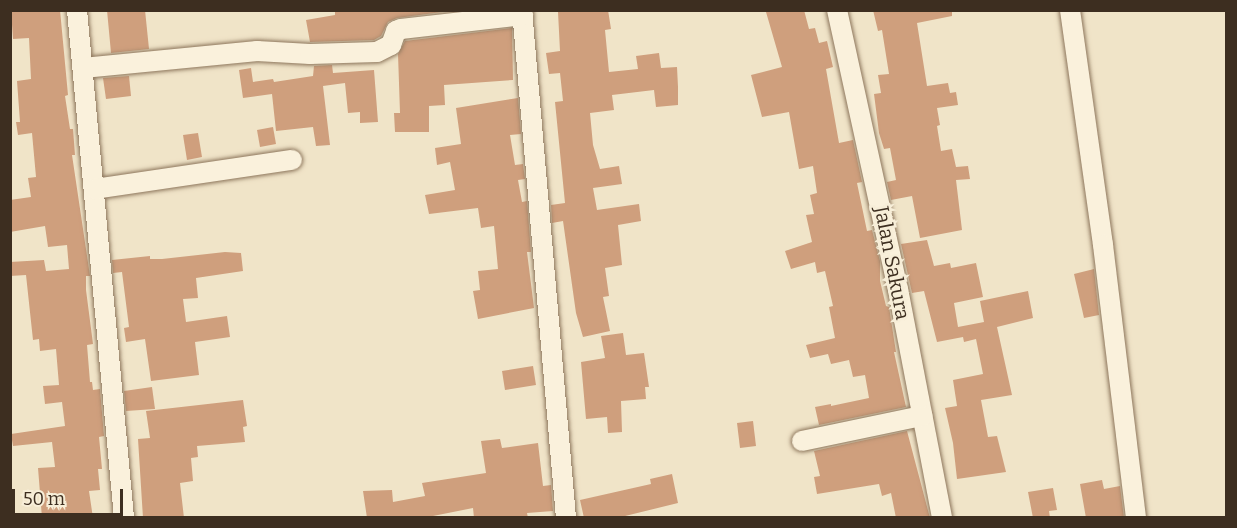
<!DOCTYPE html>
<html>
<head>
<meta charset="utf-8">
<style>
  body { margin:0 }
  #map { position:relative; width:1237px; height:528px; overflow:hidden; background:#f0e4c8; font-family:Bitter,serif }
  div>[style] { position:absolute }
  .building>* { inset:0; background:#cf9f7d }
  .roads { filter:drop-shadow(0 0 2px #8d765c) drop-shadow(0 0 2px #8d765c) }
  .minor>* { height:20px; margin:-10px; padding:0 10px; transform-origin:10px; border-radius:10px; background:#faf1dc }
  span { translate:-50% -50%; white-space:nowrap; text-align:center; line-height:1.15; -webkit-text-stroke:5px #f7eed8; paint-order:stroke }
  .street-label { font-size:20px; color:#3d2e20 }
  .frame { position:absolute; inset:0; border:12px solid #3d2e20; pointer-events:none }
  .scale { position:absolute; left:12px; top:489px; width:111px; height:27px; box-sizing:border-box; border:3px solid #3d2e20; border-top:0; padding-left:8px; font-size:18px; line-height:21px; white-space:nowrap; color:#3d2e20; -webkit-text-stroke:4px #f7eed8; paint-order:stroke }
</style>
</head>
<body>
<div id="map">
  <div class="building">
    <div style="clip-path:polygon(11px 10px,60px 10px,68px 95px,65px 96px,70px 129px,73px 129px,75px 155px,72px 155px,90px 276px,86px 276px,86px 290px,93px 344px,87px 345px,90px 382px,92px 382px,93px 390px,100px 389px,104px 436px,99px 437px,102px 469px,98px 469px,100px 490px,89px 491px,93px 518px,42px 518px,38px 468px,55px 467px,52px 442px,13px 446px,11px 434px,65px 426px,62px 402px,45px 404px,43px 386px,59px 385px,56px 349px,40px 351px,39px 339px,33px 340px,26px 275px,10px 276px,10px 262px,44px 260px,46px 271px,69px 269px,67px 245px,48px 247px,45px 226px,10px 232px,10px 200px,31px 197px,28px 178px,36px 177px,32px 133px,18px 135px,16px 122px,20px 122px,17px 81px,31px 79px,29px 38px,13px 39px)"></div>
    <div style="clip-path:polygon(107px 10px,145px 10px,149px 49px,111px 53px)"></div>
    <div style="clip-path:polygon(335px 10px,457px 10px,397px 18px,388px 22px,381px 36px,374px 40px,310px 42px,306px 20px,335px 15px)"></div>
    <div style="clip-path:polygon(571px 10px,608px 10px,611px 29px,605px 30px,609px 72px,638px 69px,636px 56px,659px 53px,661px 68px,677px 67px,678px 87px,678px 105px,656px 107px,654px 90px,612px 95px,614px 110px,590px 113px,593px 145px,600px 169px,619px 166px,622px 184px,593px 188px,597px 210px,639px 204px,641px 221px,618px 225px,622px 265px,605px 268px,609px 296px,603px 297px,610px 331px,583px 337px,576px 313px,563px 221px,552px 223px,551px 205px,565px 203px,555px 102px,563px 101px,560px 73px,549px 74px,546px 53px,560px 51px,558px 12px)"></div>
    <div style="clip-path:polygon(774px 10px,804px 10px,809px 29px,815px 28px,819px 43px,827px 41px,833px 67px,826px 69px,839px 143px,853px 140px,862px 182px,857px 183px,867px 231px,872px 230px,880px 261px,880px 281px,886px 306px,889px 307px,896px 352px,894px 352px,906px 407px,819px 425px,815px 407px,831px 404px,831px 406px,869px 398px,865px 375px,853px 377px,849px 360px,831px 364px,828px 354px,810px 358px,806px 345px,835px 338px,829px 307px,833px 306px,825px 271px,817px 273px,815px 262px,791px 269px,785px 251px,812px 242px,806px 215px,814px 214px,810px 195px,817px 193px,813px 166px,799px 169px,789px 112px,762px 117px,751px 75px,782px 67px,766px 12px)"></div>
    <div style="clip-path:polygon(873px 10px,952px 10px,952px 16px,917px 23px,927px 86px,948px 83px,950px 93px,956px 92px,958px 105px,937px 108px,940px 125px,937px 126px,941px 151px,952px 149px,956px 167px,968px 166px,970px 179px,956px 180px,962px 230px,920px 238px,912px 196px,891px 200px,887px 182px,896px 180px,890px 148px,884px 149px,879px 133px,874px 94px,881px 93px,878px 75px,889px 74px,882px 30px,878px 31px)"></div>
    <div style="clip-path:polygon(512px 28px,513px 80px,444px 85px,445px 105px,429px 106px,429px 132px,395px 132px,394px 113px,400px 113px,398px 54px,405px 41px)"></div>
    <div style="clip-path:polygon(332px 65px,333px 73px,374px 70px,378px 122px,360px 123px,360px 112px,348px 113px,345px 83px,323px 86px,330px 145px,316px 146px,313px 127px,276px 131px,272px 94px,243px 98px,239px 70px,251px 68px,253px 82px,273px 79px,274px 82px,313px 76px,314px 66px)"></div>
    <div style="clip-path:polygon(129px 76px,131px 96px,106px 99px,103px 78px)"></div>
    <div style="clip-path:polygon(518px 98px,521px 134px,510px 135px,515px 165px,523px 164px,525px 179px,518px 180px,522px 202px,527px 201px,531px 252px,527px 252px,534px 308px,478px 319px,473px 291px,480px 290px,478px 271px,498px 269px,494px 226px,481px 228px,478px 208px,429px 214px,425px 195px,455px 190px,450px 162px,437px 165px,435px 148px,461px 144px,456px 108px)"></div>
    <div style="clip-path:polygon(273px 127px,276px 144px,260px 147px,257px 130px)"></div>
    <div style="clip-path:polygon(198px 133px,202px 157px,187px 160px,183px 135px)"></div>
    <div style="clip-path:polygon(927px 240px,934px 266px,950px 263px,951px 268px,976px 263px,983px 297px,954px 303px,958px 327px,984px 322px,980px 301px,1028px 291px,1033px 318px,997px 327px,1012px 395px,981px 400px,988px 437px,997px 436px,1006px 472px,957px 479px,953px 443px,945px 408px,957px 406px,953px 380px,983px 374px,976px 339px,964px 342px,963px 337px,937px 342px,924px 291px,912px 293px,901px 244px)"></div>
    <div style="clip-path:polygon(225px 252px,241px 253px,243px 271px,196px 278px,198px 298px,183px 299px,186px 322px,227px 316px,230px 337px,195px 342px,199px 375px,151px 381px,145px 339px,126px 342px,124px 328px,129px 327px,122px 272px,113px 273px,112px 260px,150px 256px,150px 259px,162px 259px)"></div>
    <div style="clip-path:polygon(1094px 269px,1099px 315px,1084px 318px,1074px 274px)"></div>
    <div style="clip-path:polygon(623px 333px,626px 355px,644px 353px,649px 387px,645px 387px,646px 399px,621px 401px,622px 432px,608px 433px,607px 417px,586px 419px,581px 362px,605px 358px,601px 336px)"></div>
    <div style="clip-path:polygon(533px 366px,536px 385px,505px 390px,502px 371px)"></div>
    <div style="clip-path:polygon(152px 387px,155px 409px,126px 411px,124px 391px)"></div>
    <div style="clip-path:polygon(243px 400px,247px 426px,243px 427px,245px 442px,197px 446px,198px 457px,191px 458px,193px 481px,180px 483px,184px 518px,143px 518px,138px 439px,150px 438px,146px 411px)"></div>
    <div style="clip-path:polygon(753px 421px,756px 446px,740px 448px,737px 423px)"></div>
    <div style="clip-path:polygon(907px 431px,930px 518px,896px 518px,891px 493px,882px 496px,879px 484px,817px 494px,814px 477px,820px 476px,814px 451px)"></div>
    <div style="clip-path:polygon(500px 439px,502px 448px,538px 443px,543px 486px,551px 485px,553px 511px,527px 513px,528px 518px,474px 518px,473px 508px,423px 518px,367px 518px,363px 491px,392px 490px,393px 502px,425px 496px,422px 483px,486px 473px,481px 441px)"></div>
    <div style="clip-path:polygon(672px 474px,678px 503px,617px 518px,584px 518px,580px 500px,651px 484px,650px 479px)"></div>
    <div style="clip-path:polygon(1102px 480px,1104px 489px,1120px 486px,1124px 518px,1086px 518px,1080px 484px)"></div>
    <div style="clip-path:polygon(1053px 488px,1057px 510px,1049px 511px,1050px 518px,1033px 518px,1028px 492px)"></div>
  </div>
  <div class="roads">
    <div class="minor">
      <div style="left:77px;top:10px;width:510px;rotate:84.71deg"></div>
      <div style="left:522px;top:10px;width:510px;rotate:85.05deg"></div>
      <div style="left:837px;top:10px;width:286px;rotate:77.7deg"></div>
      <div style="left:898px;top:289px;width:233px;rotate:79.1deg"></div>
      <div style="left:1070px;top:10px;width:237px;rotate:82deg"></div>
      <div style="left:1103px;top:245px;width:275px;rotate:83.1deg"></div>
      <div style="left:83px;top:68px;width:175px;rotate:-5.6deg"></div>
      <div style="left:257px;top:51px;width:53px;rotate:3.2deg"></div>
      <div style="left:310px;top:54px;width:67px;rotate:-1.7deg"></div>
      <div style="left:377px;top:52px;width:16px;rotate:-27deg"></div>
      <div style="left:391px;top:45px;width:15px;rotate:-70deg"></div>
      <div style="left:396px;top:31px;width:5px;rotate:-22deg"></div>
      <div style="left:401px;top:29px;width:123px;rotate:-6.5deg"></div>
      <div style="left:95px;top:189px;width:199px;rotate:-8.4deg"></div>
      <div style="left:802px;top:441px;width:123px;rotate:-11.8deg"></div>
    </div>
  </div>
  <div class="street-label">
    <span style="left:892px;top:263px;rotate:79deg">Jalan Sakura</span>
  </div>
  <div class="frame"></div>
  <div class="scale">50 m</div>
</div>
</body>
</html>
